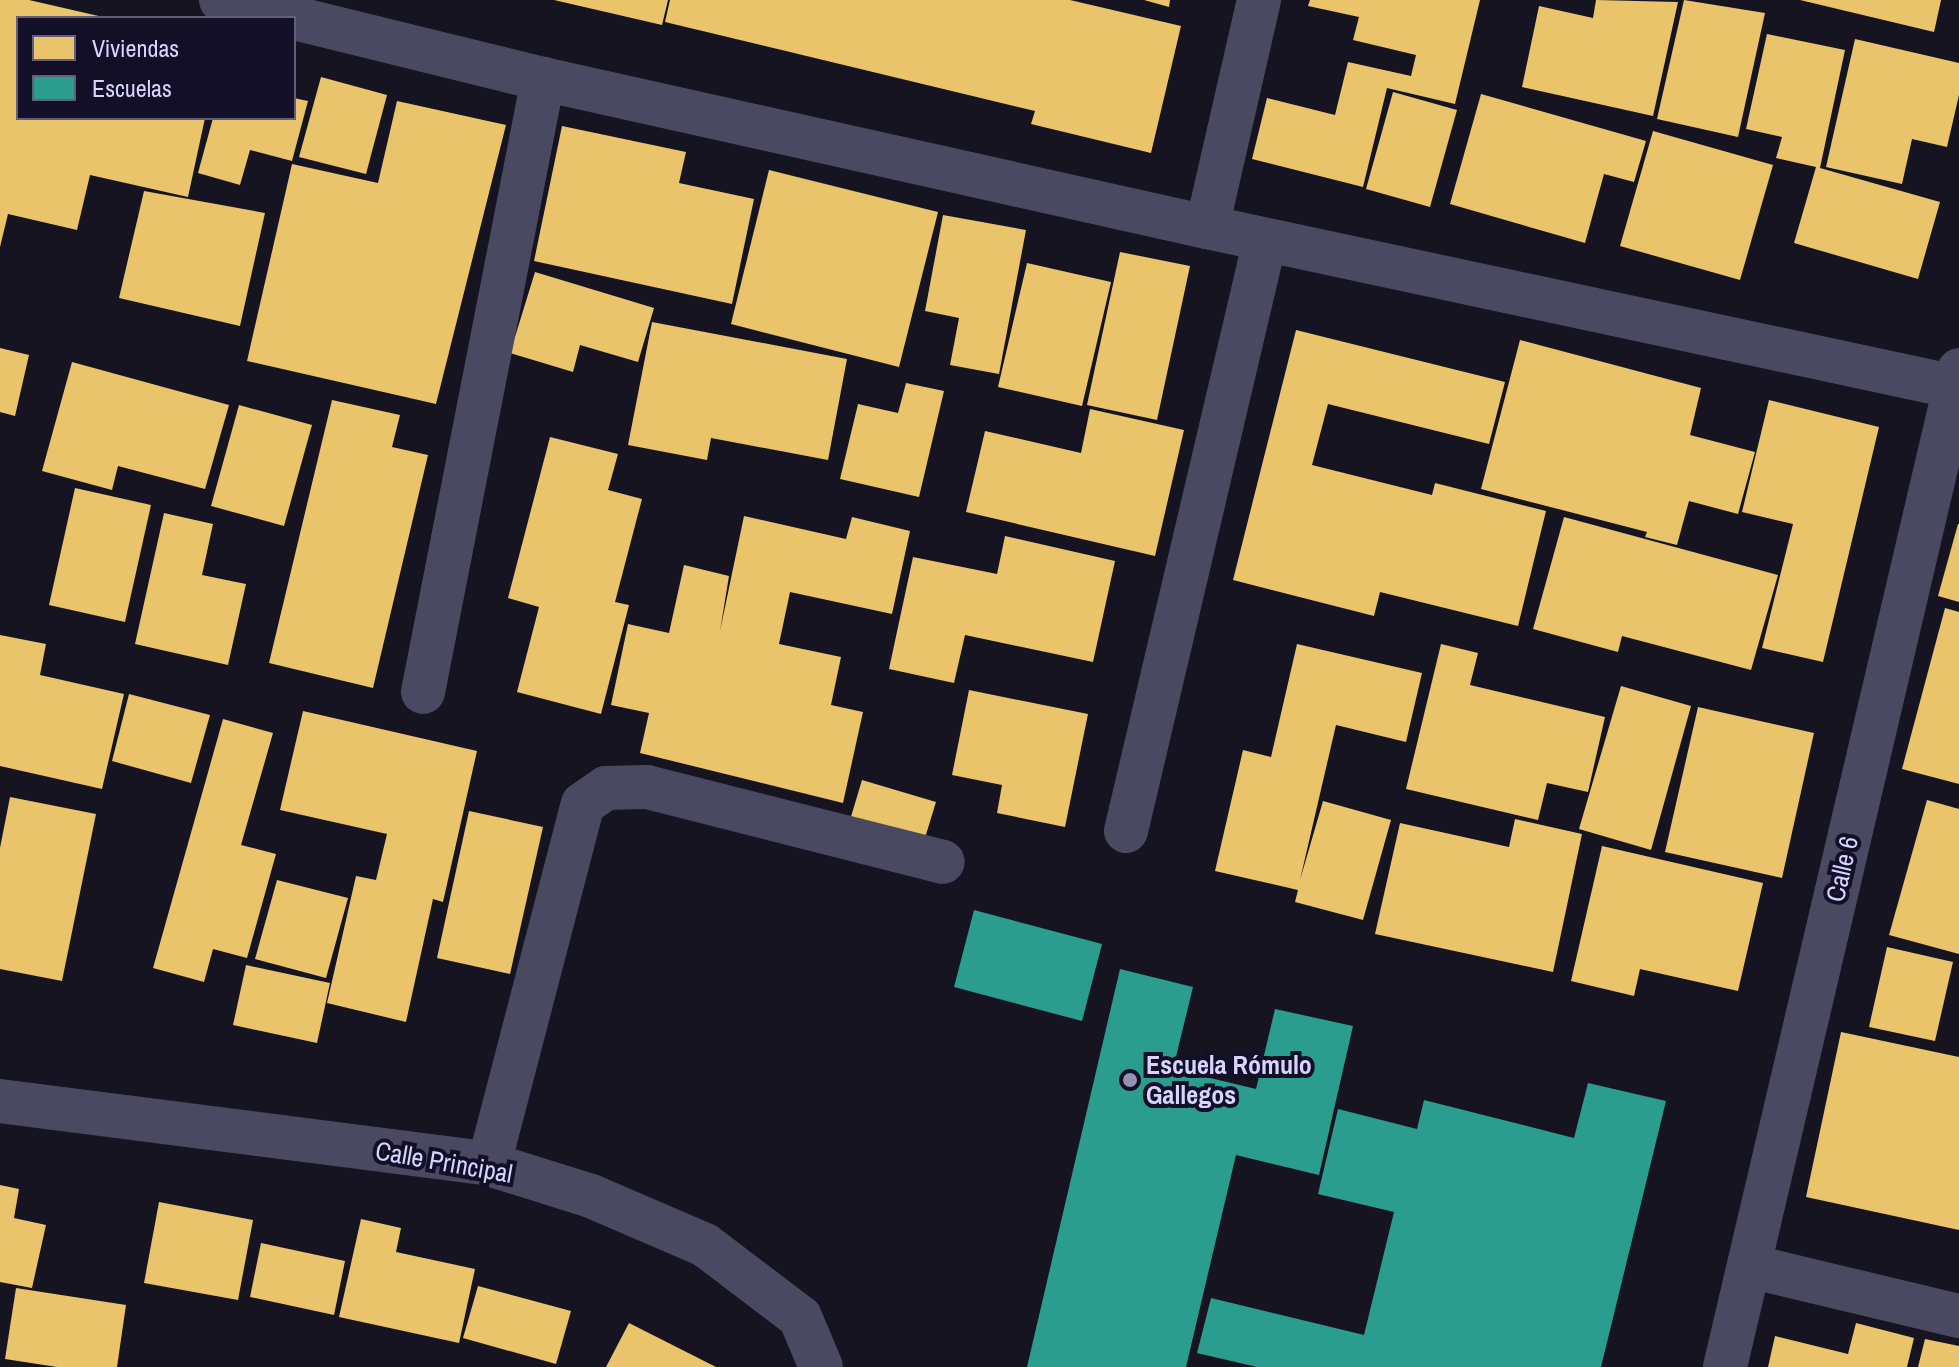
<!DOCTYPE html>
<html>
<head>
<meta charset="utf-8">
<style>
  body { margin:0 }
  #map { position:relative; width:1959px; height:1367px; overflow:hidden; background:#161421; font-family:"Archivo Narrow",sans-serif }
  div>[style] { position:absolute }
  .homes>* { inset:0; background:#e9c46a }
  .schools>* { inset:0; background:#2a9d8f }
  .minor>* { height:44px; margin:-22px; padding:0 22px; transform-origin:22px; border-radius:22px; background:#4a4962 }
  .dots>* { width:22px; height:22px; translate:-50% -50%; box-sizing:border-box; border:4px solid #130f26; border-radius:50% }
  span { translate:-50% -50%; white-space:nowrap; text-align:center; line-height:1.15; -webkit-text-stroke:8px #130f26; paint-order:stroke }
  .street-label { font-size:26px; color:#d9d4ff }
  .poi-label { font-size:26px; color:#d9d4ff; font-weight:700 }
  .left { translate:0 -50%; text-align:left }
  .legend { position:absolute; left:16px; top:16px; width:280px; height:104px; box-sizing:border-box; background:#130f26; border:2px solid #625e7d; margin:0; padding:10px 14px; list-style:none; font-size:24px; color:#d9d4ff }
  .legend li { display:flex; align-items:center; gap:16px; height:40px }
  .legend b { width:40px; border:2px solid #625e7d }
</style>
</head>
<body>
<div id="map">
  <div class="homes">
    <div style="clip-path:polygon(0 0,29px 0,103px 17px,18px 18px,18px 118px,205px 118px,188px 197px,90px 175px,77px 230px,8px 214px,0 247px)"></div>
    <div style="clip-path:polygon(554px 0,668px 0,662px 25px)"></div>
    <div style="clip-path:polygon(670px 0,1070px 0,1181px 26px,1151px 153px,1031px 124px,1035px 111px,665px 22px)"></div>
    <div style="clip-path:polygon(1144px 0,1170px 0,1169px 7px)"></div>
    <div style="clip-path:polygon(1310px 0,1480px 0,1455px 104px,1387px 88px,1363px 187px,1252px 159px,1267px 98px,1335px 115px,1348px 62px,1411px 76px,1416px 55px,1353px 40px,1359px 17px,1308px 6px)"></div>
    <div style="clip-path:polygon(1596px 0,1678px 2px,1653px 116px,1522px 87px,1539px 6px,1593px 18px)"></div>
    <div style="clip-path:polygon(1684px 0,1765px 13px,1738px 137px,1657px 119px)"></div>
    <div style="clip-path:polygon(1800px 0,1941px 0,1934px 32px)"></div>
    <div style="clip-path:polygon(1767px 34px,1845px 50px,1820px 168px,1940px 202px,1918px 279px,1794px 243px,1816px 167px,1776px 158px,1782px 137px,1746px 129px)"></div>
    <div style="clip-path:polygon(1855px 39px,1959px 63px,1959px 95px,1947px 147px,1912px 139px,1902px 184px,1826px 167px)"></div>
    <div style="clip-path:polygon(321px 77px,387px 95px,366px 174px,299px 157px)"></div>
    <div style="clip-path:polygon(1393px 92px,1457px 110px,1430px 207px,1366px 189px)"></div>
    <div style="clip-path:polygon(1481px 94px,1646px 141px,1634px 182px,1604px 174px,1585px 243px,1450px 204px)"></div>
    <div style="clip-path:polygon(294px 98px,308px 101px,292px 161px,250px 150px,240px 185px,198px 173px,213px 118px,294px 118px)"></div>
    <div style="clip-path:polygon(397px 101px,506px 125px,436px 404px,247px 361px,292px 164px,378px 183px)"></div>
    <div style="clip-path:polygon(562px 126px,686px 152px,679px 183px,754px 199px,732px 304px,534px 261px)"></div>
    <div style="clip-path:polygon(1653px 131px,1773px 165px,1740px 280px,1620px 246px)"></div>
    <div style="clip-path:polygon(769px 170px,938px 212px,899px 367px,731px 324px)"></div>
    <div style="clip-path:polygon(144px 191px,265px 213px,240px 326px,119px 298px)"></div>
    <div style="clip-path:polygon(943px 215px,1026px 230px,999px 374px,950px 365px,959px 318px,925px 311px)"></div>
    <div style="clip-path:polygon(1120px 252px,1190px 266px,1157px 420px,1087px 405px)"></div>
    <div style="clip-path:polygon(1027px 263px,1111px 282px,1082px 406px,998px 387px)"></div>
    <div style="clip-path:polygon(535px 272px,654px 308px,638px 362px,580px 345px,573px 372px,510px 353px)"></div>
    <div style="clip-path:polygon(652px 322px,847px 359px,828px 460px,711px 438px,707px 460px,628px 445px)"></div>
    <div style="clip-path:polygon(1296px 330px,1505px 382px,1489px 444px,1328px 404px,1312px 465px,1432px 495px,1435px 483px,1546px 511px,1518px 626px,1380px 592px,1374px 616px,1233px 580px)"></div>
    <div style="clip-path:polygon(1520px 340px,1701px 388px,1690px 435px,1755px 452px,1738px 514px,1689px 501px,1677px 545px,1645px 537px,1647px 532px,1481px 489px)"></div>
    <div style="clip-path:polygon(0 348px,29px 355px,15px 416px,0 412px)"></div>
    <div style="clip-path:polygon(72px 362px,229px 405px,205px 489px,118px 466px,112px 490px,42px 471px)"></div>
    <div style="clip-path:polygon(906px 383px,944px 391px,919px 497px,840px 479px,858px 404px,898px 413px)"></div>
    <div style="clip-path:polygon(332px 400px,400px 415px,392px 447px,428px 455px,373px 688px,269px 663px)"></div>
    <div style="clip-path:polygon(1769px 400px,1879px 427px,1823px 662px,1762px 648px,1793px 524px,1742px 512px)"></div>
    <div style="clip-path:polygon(239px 405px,312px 425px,284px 526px,211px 506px)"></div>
    <div style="clip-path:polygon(1090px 409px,1184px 430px,1155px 556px,966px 512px,985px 431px,1081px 453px)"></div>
    <div style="clip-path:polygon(550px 437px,618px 454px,608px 490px,642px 499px,615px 602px,629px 605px,601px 714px,517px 692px,539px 607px,508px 598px)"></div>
    <div style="clip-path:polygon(75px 488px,151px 505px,125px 622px,49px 605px)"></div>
    <div style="clip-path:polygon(164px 513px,213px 524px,202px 575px,246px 584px,228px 665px,135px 644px)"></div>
    <div style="clip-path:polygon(744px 516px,846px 539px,852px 517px,910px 531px,892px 614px,790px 592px,779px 644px,841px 657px,831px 705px,863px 712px,843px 803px,640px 753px,649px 713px,611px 705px,628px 624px,669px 633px,684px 565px,729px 576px,720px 631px)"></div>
    <div style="clip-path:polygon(1564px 517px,1778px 575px,1751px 670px,1622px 636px,1618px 652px,1533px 629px)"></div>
    <div style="clip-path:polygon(1958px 524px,1959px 524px,1959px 602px,1938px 596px)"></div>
    <div style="clip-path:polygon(1005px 536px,1115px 561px,1093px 662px,965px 635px,954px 683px,889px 669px,913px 557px,997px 574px)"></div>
    <div style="clip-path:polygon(1945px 608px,1959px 612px,1959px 784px,1902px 769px)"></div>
    <div style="clip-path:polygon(0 635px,46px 644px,40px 675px,124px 694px,102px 789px,0 766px)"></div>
    <div style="clip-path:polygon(1297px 644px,1422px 673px,1406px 742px,1336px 725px,1300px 880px,1323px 801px,1391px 820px,1363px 920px,1295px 902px,1298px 890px,1215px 871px,1243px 750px,1271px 757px)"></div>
    <div style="clip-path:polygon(1441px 644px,1478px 653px,1470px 685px,1605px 717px,1588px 792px,1547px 783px,1538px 820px,1406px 789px)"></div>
    <div style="clip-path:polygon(1621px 686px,1691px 706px,1651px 850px,1579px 829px)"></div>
    <div style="clip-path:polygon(969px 690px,1088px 714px,1065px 827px,997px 813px,1002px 785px,952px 775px)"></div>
    <div style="clip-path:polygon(129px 694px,210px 715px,191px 783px,112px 761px)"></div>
    <div style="clip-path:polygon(1698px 707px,1814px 733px,1782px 878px,1665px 852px)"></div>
    <div style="clip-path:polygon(303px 711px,477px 751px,443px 902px,433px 899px,406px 1022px,327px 1003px,356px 876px,376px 880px,387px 834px,280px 810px)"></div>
    <div style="clip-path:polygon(223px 719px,273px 733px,241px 845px,276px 854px,247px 958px,213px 949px,204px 982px,153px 968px)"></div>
    <div style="clip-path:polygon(862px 780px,936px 802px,924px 841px,850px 820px)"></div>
    <div style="clip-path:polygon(10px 797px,96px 814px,62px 981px,0 969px,0 848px)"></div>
    <div style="clip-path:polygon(1927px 800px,1959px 809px,1959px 954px,1889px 935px)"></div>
    <div style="clip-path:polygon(469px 811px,543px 827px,510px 974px,437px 958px)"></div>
    <div style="clip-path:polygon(1515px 819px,1582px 834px,1553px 972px,1375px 934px,1400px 823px,1509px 847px)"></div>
    <div style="clip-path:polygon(1602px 846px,1763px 883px,1738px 991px,1640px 969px,1634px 996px,1571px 981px)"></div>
    <div style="clip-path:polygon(277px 880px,348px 898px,326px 978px,255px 959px)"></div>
    <div style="clip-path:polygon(1887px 947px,1953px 962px,1935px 1041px,1869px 1027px)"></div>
    <div style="clip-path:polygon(246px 965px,330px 983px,317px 1043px,233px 1025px)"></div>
    <div style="clip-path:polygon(1841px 1032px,1959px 1057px,1959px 1230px,1806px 1197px)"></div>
    <div style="clip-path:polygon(0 1185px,19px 1189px,14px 1218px,46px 1225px,32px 1288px,0 1282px)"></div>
    <div style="clip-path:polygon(159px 1202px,253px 1220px,238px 1300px,144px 1283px)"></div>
    <div style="clip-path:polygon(361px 1219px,401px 1228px,396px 1252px,475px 1269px,459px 1343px,339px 1317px)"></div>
    <div style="clip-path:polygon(261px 1243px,345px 1261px,334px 1315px,250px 1297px)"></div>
    <div style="clip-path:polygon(478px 1286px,571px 1311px,556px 1364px,463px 1338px)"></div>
    <div style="clip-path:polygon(16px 1288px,126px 1305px,117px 1367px,57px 1367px,5px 1359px)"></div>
    <div style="clip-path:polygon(629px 1323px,716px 1367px,606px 1367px)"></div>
    <div style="clip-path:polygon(1856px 1323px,1914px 1338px,1907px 1367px,1768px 1367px,1775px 1336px,1848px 1354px)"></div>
    <div style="clip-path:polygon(1925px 1339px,1959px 1346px,1959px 1367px,1918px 1367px)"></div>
  </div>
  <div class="schools">
    <div style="clip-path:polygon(974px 910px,1102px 944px,1082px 1021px,954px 987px)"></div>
    <div style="clip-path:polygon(1120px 969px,1193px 987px,1173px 1069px,1256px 1089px,1275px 1009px,1353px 1026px,1319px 1175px,1236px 1155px,1186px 1367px,1027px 1367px)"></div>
    <div style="clip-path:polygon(1588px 1083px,1666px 1101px,1601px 1367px,1257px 1367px,1197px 1353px,1211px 1298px,1364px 1335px,1394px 1212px,1318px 1194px,1338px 1109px,1417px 1129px,1424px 1100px,1574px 1138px)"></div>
  </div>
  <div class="minor">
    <div style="left:221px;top:0;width:332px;rotate:13.8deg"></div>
    <div style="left:543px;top:79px;width:680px;rotate:12.57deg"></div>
    <div style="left:1207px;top:227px;width:765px;rotate:12.07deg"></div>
    <div style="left:1207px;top:227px;width:233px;rotate:-77.1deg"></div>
    <div style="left:423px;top:692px;width:625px;rotate:-78.92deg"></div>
    <div style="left:1126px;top:831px;width:607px;rotate:-76.76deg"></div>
    <div style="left:0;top:1101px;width:493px;rotate:7.3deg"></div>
    <div style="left:489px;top:1164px;width:107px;rotate:17.4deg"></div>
    <div style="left:591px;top:1196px;width:124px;rotate:23.3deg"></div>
    <div style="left:705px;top:1245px;width:119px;rotate:37.2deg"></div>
    <div style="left:800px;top:1317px;width:54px;rotate:67.2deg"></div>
    <div style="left:489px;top:1164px;width:372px;rotate:-75.4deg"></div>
    <div style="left:583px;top:804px;width:28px;rotate:-35deg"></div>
    <div style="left:606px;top:788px;width:41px;rotate:-1.4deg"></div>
    <div style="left:647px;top:787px;width:305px;rotate:14.2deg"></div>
    <div style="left:1749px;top:1266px;width:216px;rotate:13.4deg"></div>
    <div style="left:1725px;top:1367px;width:1024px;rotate:-76.79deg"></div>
  </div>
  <div class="dots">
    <div style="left:1130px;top:1080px;background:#9591b1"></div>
  </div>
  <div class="street-label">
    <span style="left:1842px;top:869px;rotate:-77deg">Calle 6</span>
    <span style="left:444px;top:1162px;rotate:10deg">Calle Principal</span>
  </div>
  <div class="poi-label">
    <span class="left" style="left:1146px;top:1080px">Escuela Rómulo<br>Gallegos</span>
  </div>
  <ul class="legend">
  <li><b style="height:22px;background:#e9c46a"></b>Viviendas</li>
  <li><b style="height:22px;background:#2a9d8f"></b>Escuelas</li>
  </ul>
</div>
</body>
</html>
